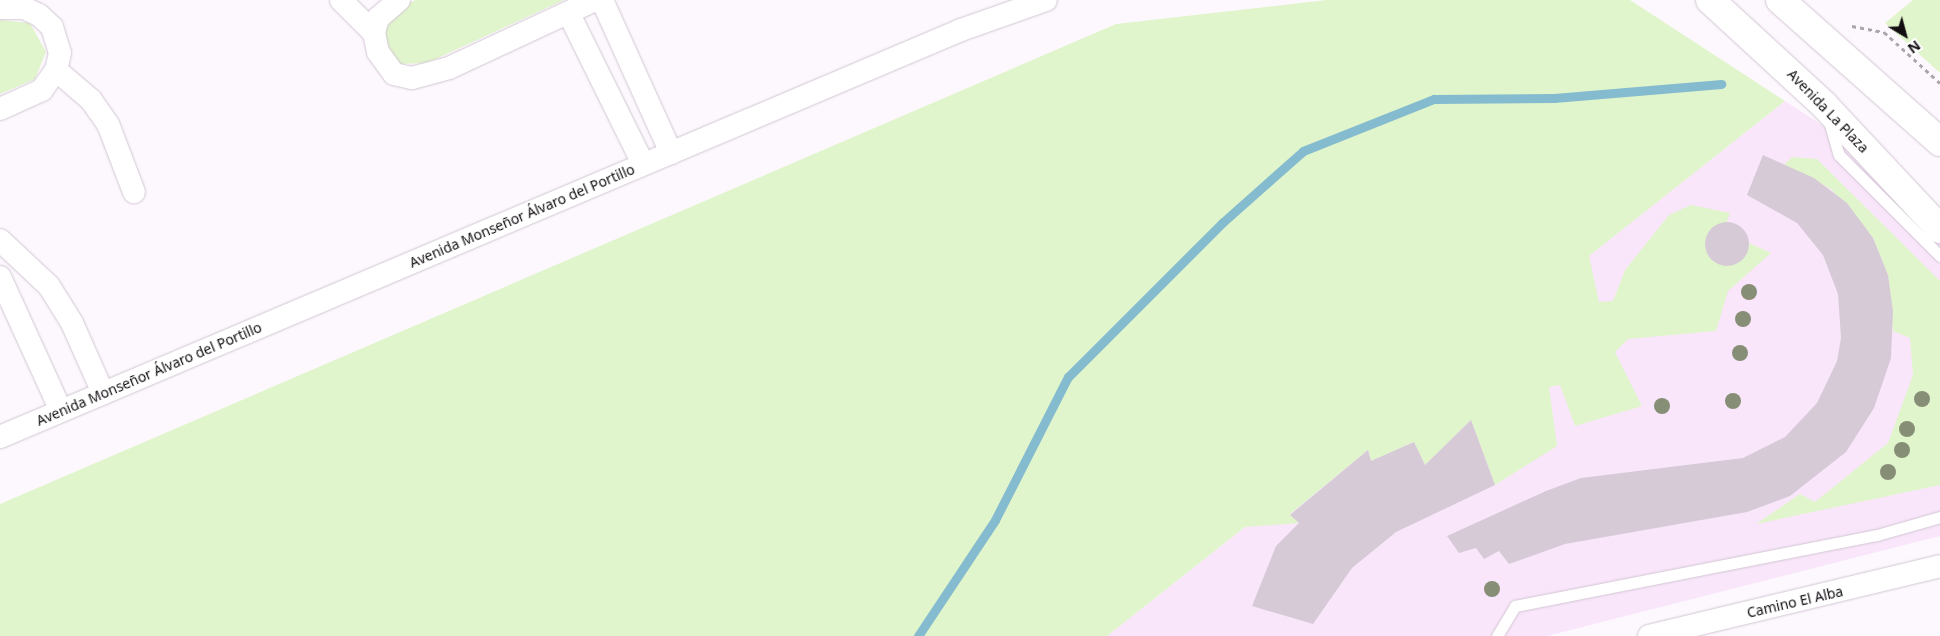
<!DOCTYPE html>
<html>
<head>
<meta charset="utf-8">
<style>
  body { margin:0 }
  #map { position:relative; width:1940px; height:636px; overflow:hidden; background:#fdf8fe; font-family:"Noto Sans",sans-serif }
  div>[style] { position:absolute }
  .built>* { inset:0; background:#f9e6fa }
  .green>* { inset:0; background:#e1f5cc }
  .stream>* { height:9px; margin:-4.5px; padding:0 4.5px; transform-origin:4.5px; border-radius:4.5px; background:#85bbcf }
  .building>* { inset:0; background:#d6cad7 }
  .round { border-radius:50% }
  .path>* { height:3px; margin-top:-1.5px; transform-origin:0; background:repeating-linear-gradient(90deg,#aaa6ab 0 4px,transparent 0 8px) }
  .roads { filter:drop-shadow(0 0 1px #d2c6d3) drop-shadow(0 0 1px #d2c6d3) }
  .service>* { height:11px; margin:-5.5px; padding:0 5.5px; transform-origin:5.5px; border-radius:5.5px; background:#fff }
  .minor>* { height:22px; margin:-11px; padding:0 11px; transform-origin:11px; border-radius:11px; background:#fff }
  .secondary>* { height:28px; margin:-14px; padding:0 14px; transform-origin:14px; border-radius:14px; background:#fff }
  .trees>* { width:16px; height:16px; margin:-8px; border-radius:50%; background:#878e76 }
  span { translate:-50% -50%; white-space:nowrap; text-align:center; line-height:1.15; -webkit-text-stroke:4px #fff; paint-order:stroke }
  .street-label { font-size:14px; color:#110d11 }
  .north { position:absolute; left:1880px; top:10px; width:50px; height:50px; -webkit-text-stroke:4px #fff; paint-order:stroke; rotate:143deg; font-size:14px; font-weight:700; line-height:20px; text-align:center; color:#110d11 }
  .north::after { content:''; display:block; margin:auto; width:18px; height:22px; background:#110d11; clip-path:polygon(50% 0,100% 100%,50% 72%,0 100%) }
</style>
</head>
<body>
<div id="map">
  <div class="built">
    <div style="clip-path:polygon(1785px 101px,1854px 146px,1940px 238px,1940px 536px,1547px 636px,1107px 636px)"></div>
  </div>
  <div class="green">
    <div style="clip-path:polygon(415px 0,564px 0,427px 63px,397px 64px,380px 35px,392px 14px)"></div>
    <div style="clip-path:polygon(1327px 0,1630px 0,1785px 101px,1589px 256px,1599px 302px,1613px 301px,1625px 270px,1669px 215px,1691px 205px,1730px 213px,1723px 231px,1771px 253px,1728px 291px,1716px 331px,1628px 339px,1615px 352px,1642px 406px,1575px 426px,1560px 385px,1549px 387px,1557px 446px,1495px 485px,1471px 420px,1425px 465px,1414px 442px,1371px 461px,1368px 450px,1290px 514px,1299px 523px,1245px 527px,1107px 636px,0 636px,0 504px,1116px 24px)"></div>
    <div style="clip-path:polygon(1913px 0,1940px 0,1940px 73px,1885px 23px)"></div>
    <div style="clip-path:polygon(0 20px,30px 23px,46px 52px,35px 79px,0 94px)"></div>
    <div style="clip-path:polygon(1792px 157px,1817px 159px,1940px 281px,1940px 485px,1756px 524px,1800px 494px,1815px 502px,1888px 443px,1913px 375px,1910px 338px,1893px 331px,1888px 275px,1873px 238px,1831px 189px,1784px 165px)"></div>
  </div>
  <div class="stream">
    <div style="left:918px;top:636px;width:139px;rotate:-56.4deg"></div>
    <div style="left:995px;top:520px;width:161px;rotate:-63deg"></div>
    <div style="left:1068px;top:377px;width:218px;rotate:-45deg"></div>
    <div style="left:1222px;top:223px;width:108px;rotate:-41.6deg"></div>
    <div style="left:1303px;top:151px;width:141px;rotate:-21.7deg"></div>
    <div style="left:1434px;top:99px;width:120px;rotate:-0.5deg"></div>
    <div style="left:1554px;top:98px;width:168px;rotate:-4.8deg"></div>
  </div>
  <div class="building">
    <div style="clip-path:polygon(1763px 155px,1814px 178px,1847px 203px,1873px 238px,1888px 275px,1893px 311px,1891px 358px,1874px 408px,1846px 452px,1790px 496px,1747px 512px,1565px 544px,1509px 564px,1499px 551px,1484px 559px,1476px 548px,1459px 553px,1447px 536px,1546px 491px,1581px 478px,1743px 458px,1785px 437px,1817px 403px,1837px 361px,1841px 338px,1838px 294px,1823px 255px,1797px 223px,1747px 195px)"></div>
    <div class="round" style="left:1705px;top:222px;width:44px;height:44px"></div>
    <div style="clip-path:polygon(1471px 420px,1495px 485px,1396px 532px,1352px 568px,1313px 624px,1252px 606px,1276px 546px,1299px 523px,1290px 515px,1368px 450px,1371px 461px,1414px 442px,1425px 465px)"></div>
  </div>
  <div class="path">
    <div style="left:1852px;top:26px;width:33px;rotate:11deg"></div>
    <div style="left:1884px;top:32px;width:76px;rotate:42.3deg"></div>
  </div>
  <div class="roads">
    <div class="service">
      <div style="left:1829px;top:121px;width:35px;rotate:74deg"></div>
      <div style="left:1839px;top:155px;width:143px;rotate:45deg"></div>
      <div style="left:1497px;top:636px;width:35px;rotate:-59deg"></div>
      <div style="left:1515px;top:606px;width:369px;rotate:-11.1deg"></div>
      <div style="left:1877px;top:535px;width:66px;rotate:-15.9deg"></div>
    </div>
    <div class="minor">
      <div style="left:341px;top:0;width:47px;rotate:45deg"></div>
      <div style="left:399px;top:0;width:28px;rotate:139deg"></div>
      <div style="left:378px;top:18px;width:16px;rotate:105deg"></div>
      <div style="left:374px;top:33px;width:19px;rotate:78deg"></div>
      <div style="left:378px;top:52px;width:27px;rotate:54deg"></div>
      <div style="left:394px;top:74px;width:18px;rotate:13deg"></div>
      <div style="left:412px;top:78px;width:38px;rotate:-15deg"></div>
      <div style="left:449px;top:68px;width:161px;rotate:-25deg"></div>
      <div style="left:602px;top:0;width:168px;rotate:65.7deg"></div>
      <div style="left:0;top:8px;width:24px"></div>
      <div style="left:24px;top:8px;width:17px;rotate:25deg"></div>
      <div style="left:39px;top:15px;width:18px;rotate:43deg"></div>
      <div style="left:52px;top:27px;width:27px;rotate:73deg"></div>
      <div style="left:60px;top:53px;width:17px;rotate:103deg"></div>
      <div style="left:56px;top:70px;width:24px;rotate:125deg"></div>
      <div style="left:42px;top:90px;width:46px;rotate:155.7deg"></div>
      <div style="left:569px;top:14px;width:167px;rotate:63.7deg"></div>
      <div style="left:56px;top:70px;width:46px;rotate:40.6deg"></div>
      <div style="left:91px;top:100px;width:29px;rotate:55deg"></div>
      <div style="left:108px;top:124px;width:73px;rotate:69.1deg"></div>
      <div style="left:0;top:240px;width:67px;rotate:43.2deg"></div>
      <div style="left:49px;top:286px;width:44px;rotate:58.1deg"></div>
      <div style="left:72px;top:323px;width:77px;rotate:66.1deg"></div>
      <div style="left:0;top:277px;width:147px;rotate:65.5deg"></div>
      <div style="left:0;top:437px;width:1044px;rotate:-22.95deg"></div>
      <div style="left:961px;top:30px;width:90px;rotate:-19.4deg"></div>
      <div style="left:1649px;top:636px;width:299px;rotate:-13.5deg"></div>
    </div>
    <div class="secondary">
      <div style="left:1710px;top:0;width:155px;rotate:42.6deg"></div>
      <div style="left:1824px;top:105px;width:170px;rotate:46.9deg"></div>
      <div style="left:1780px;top:0;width:214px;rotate:41.6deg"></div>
    </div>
  </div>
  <div class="trees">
    <div style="left:1749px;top:292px"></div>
    <div style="left:1743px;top:319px"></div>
    <div style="left:1740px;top:353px"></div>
    <div style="left:1922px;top:399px"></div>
    <div style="left:1733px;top:401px"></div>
    <div style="left:1662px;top:406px"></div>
    <div style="left:1907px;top:429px"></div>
    <div style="left:1902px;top:450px"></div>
    <div style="left:1888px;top:472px"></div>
    <div style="left:1492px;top:589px"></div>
  </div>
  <div class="street-label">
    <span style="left:1828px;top:111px;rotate:46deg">Avenida La Plaza</span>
    <span style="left:522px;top:216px;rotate:-23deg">Avenida Monseñor Álvaro del Portillo</span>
    <span style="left:149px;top:374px;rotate:-23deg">Avenida Monseñor Álvaro del Portillo</span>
    <span style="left:1795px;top:602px;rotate:-13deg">Camino El Alba</span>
  </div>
  <div class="north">N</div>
</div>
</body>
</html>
